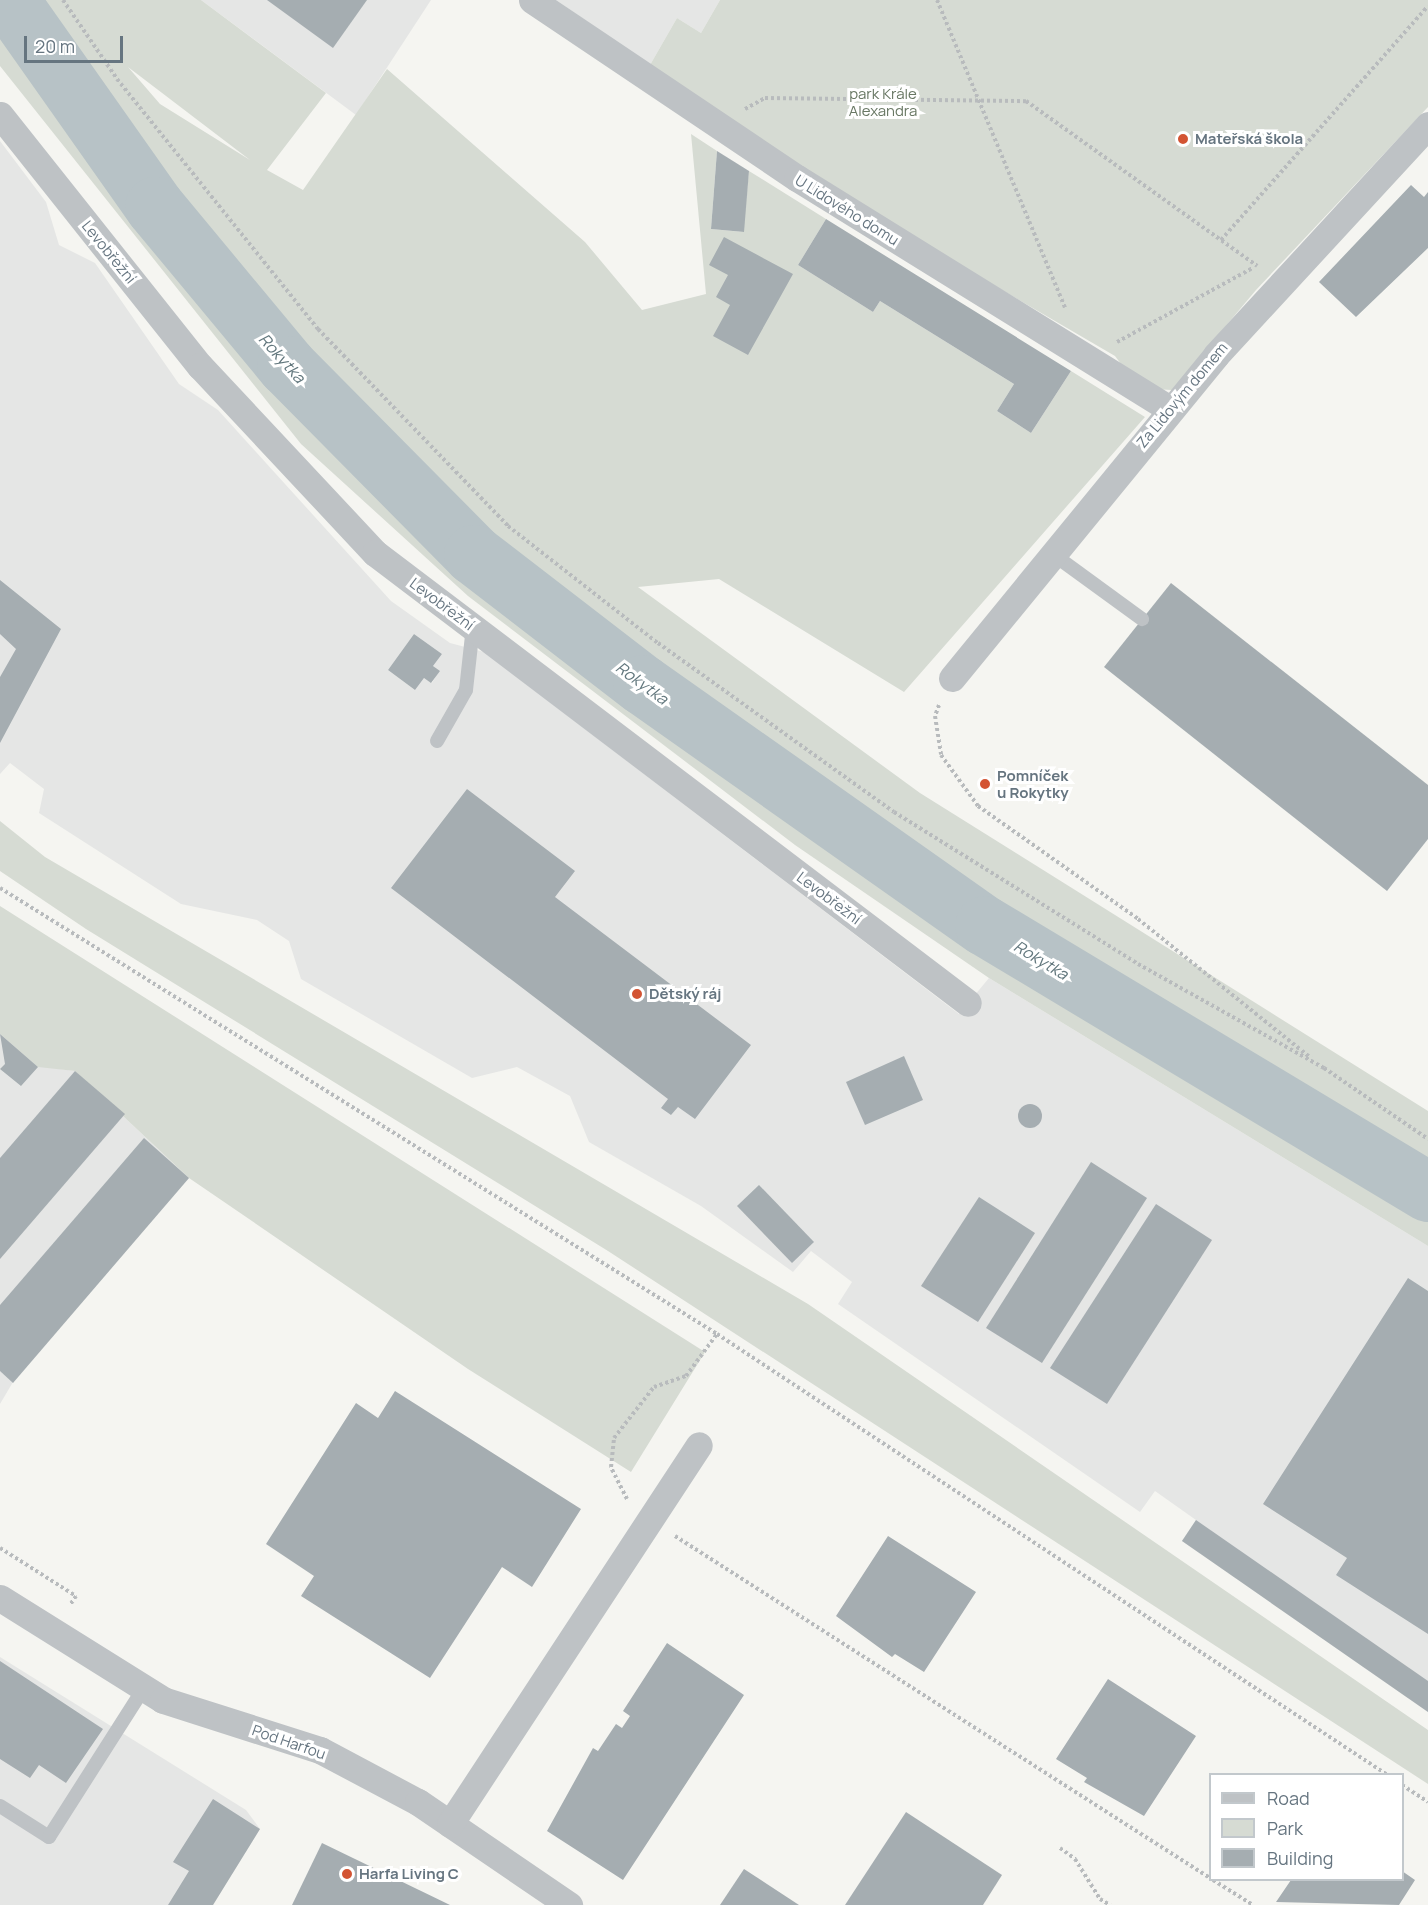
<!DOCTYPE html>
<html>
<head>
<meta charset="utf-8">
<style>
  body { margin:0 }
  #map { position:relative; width:1428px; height:1905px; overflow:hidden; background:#f5f5f1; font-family:Manrope,sans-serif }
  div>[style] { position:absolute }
  .built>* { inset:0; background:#e5e6e5 }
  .green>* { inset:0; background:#d6dbd3 }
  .river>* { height:60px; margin:-30px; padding:0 30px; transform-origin:30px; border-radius:30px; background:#b7c2c6 }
  .building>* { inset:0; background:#a5adb1 }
  .round { border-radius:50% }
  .path>* { height:4px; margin-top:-2px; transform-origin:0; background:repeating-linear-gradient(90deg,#b8bbbd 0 3px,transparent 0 6px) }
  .lane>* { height:14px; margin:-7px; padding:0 7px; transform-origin:7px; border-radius:7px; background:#bec2c5 }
  .street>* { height:27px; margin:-13.5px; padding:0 13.5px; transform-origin:13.5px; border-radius:13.5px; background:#bec2c5 }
  .dots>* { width:16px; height:16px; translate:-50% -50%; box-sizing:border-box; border:3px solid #fff; border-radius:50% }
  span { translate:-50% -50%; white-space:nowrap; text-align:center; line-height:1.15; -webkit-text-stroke:6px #fff; paint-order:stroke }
  .park-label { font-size:15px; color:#697864 }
  .poi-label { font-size:15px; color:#667580; font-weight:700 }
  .left { translate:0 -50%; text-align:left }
  .street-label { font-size:15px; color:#667580 }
  .water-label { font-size:16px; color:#62777d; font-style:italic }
  .legend { position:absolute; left:1209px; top:1773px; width:195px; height:108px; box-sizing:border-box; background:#fff; border:2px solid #c2c8cc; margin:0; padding:8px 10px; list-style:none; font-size:18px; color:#667580 }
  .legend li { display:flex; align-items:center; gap:12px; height:30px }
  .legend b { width:30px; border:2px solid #c2c8cc }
  .scale { position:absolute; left:24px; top:36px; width:99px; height:27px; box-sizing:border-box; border:3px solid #667580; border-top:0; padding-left:8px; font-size:18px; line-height:21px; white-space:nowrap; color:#667580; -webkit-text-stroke:4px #fff; paint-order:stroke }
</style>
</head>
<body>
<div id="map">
  <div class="built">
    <div style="clip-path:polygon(201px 0,431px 0,356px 115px)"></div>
    <div style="clip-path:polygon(556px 0,720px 0,701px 33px,677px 18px,650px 65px)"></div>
    <div style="clip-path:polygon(evenodd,0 141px,46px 202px,59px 245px,95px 263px,179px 384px,218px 410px,391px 601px,450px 643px,484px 652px,959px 1014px,989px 978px,1428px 1246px,1428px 1712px,1182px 1541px,1196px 1520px,1155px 1491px,1140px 1512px,838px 1304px,852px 1282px,811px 1251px,793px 1272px,701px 1206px,589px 1142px,570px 1096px,517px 1067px,472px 1078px,301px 979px,289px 941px,257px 920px,181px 904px,39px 813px,44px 789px,10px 763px,0 774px,0 141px,414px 634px,442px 654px,433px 666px,439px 671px,432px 683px,424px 678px,415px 690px,388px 670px,414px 634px)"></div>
    <div style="clip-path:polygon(0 1034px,38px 1066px,75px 1071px,189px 1178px,13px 1382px,0 1404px)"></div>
    <div style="clip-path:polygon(0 1657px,246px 1810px,260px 1829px,213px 1905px,0 1905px)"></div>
  </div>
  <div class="green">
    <div style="clip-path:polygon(evenodd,0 0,201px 0,326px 93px,267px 170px,303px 190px,387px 69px,585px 242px,642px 310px,706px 294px,691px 134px,717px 151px,711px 229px,743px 232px,749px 171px,826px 219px,798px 265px,873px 312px,880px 301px,1014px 384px,997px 411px,1031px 433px,1071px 371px,1145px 417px,904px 692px,719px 579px,638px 587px,920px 793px,1428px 1111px,1428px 1246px,989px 978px,795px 845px,468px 596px,301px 444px,0 66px,0 0,128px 67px,250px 160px,160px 104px,128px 67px)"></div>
    <div style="clip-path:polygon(720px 0,1428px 0,1428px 107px,1256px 290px,1172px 390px,1153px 389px,1127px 372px,1115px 356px,841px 196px,650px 65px,677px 18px,701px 33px)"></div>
    <div style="clip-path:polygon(0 821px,45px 857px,808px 1304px,1428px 1730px,1428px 1784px,608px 1251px,86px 929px,0 871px)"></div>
    <div style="clip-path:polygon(0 906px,705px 1352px,631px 1472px,468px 1369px,189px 1178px,75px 1071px,38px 1067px,0 1034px)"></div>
  </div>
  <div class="river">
    <div style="left:9px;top:0;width:253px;rotate:54.8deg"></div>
    <div style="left:155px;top:207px;width:207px;rotate:50.3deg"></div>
    <div style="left:287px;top:366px;width:266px;rotate:45.3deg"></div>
    <div style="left:474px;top:555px;width:213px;rotate:37.6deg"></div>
    <div style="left:643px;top:685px;width:418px;rotate:35.2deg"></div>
    <div style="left:985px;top:926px;width:517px;rotate:30.98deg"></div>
  </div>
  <div class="building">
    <div style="clip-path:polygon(267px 0,367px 0,333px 48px)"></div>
    <div style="clip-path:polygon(717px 151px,749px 171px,744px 232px,711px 229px)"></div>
    <div style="clip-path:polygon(1411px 185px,1424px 197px,1428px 192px,1428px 248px,1356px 317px,1319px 282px)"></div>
    <div style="clip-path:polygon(826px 219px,1071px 371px,1031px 433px,997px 411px,1014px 384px,880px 301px,873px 312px,798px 265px)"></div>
    <div style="clip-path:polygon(724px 237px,793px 274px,748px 355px,713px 336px,730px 305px,716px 297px,728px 275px,709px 265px)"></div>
    <div style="clip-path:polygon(0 580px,61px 629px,0 743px,0 677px,16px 649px,0 634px)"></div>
    <div style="clip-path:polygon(1171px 583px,1428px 785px,1428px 839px,1387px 891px,1104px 667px)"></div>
    <div style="clip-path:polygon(414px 634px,442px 654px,433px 666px,440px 671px,431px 683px,424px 678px,415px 690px,388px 670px)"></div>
    <div style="clip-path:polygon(467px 789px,575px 871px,555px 897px,751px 1045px,695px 1119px,678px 1107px,671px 1115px,661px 1108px,668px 1099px,391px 888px)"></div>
    <div style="clip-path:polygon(0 1034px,38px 1067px,21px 1086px,0 1069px,5px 1064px)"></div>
    <div style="clip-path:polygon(904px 1056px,923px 1100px,865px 1125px,846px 1082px)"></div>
    <div style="clip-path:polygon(75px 1071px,125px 1114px,0 1259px,0 1158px)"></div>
    <div class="round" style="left:1018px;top:1104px;width:24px;height:24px"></div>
    <div style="clip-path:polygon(144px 1138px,189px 1178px,13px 1383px,0 1371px,0 1305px)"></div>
    <div style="clip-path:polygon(1091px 1162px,1147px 1198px,1042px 1363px,986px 1328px)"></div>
    <div style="clip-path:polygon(759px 1185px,814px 1242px,792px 1263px,737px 1206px)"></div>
    <div style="clip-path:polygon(979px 1197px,1035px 1233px,978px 1322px,921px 1286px)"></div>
    <div style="clip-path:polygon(1156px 1204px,1212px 1240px,1107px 1404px,1050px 1368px)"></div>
    <div style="clip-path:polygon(1408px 1278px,1428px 1291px,1428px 1634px,1336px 1575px,1347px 1558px,1263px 1504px)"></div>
    <div style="clip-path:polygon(395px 1391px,581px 1509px,532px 1587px,502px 1567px,430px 1678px,301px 1596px,314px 1576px,266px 1544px,356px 1403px,378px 1418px)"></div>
    <div style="clip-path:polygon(1196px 1520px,1428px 1681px,1428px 1712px,1182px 1541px)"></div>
    <div style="clip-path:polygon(888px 1536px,976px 1592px,924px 1672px,895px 1654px,892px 1657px,836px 1616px)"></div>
    <div style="clip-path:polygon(667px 1643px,744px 1695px,623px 1880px,547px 1831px,593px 1748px,598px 1751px,616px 1724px,622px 1728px,630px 1716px,623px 1711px)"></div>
    <div style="clip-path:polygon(0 1661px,103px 1729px,66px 1783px,39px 1765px,30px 1778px,0 1759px)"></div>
    <div style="clip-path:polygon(1108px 1679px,1196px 1736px,1144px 1816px,1084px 1782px,1087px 1778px,1056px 1759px)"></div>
    <div style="clip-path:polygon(213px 1799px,260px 1829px,213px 1905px,168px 1905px,189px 1871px,173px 1862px)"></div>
    <div style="clip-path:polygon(906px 1812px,1002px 1875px,983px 1905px,845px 1905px)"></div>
    <div style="clip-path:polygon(322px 1843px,450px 1905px,292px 1905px)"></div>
    <div style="clip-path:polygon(744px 1869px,799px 1905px,720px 1905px)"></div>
    <div style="clip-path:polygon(1402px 1871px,1415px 1880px,1399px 1905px,1276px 1902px,1291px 1880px,1402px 1880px)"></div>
  </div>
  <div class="path">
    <div style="left:63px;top:0;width:96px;rotate:55.6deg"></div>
    <div style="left:117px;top:79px;width:321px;rotate:51.2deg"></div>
    <div style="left:318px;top:329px;width:274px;rotate:46deg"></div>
    <div style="left:508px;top:526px;width:190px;rotate:38deg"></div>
    <div style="left:658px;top:643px;width:290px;rotate:35.6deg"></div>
    <div style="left:894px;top:812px;width:287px;rotate:31.9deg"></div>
    <div style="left:1138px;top:964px;width:215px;rotate:29.2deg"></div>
    <div style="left:937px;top:0;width:333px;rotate:67.4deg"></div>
    <div style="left:745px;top:109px;width:23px;rotate:-29deg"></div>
    <div style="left:765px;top:98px;width:261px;rotate:0.7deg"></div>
    <div style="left:1026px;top:101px;width:284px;rotate:35.5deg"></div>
    <div style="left:1221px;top:240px;width:312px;rotate:-48.5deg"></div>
    <div style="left:1117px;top:342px;width:155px;rotate:-28.6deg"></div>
    <div style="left:939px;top:705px;width:12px;rotate:110deg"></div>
    <div style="left:935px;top:716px;width:39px;rotate:81deg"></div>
    <div style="left:941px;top:755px;width:63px;rotate:54deg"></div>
    <div style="left:978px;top:806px;width:196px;rotate:35.2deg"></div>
    <div style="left:1138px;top:919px;width:222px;rotate:38.8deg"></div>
    <div style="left:0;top:888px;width:844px;rotate:31.88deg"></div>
    <div style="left:717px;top:1334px;width:801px;rotate:33.33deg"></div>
    <div style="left:1324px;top:1068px;width:126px;rotate:34.3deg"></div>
    <div style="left:627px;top:1499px;width:36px;rotate:-117deg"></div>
    <div style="left:611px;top:1467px;width:29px;rotate:-84deg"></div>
    <div style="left:614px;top:1438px;width:65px;rotate:-51.9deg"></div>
    <div style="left:654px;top:1387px;width:34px;rotate:-19deg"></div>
    <div style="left:686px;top:1376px;width:52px;rotate:-53.6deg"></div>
    <div style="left:675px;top:1536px;width:635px;rotate:32.59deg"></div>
    <div style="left:0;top:1548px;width:90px;rotate:32.3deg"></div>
    <div style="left:76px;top:1596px;width:11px;rotate:124deg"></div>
    <div style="left:1402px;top:1785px;width:31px;rotate:33deg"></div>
    <div style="left:1060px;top:1848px;width:19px;rotate:36deg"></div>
    <div style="left:1075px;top:1859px;width:47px;rotate:58deg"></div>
    <div style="left:1100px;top:1899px;width:12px;rotate:31deg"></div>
    <div style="left:1213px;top:1880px;width:47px;rotate:32deg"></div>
  </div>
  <div class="lane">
    <div style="left:1050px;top:552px;width:114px;rotate:36.1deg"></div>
    <div style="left:437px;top:741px;width:59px;rotate:-60.4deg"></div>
    <div style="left:466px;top:690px;width:63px;rotate:-83.7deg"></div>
    <div style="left:0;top:1806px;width:58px;rotate:32.3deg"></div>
    <div style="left:49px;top:1837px;width:177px;rotate:-57.5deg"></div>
  </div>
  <div class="street">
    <div style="left:532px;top:0;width:319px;rotate:33.9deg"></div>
    <div style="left:797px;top:178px;width:438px;rotate:31.8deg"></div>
    <div style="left:0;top:115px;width:321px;rotate:51.5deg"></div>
    <div style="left:200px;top:366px;width:256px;rotate:46.9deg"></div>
    <div style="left:375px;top:553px;width:744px;rotate:37.19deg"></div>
    <div style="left:952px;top:678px;width:417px;rotate:-50.7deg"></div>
    <div style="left:1216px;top:355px;width:313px;rotate:-47.3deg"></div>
    <div style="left:0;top:1598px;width:192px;rotate:32deg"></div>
    <div style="left:163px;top:1700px;width:165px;rotate:17.7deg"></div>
    <div style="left:320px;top:1750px;width:111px;rotate:28deg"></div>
    <div style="left:418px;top:1802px;width:183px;rotate:34.3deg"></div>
    <div style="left:450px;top:1824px;width:453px;rotate:-56.7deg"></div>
  </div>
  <div class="dots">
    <div style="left:1183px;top:139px;background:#d35433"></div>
    <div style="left:985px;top:784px;background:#d35433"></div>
    <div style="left:637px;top:994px;background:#d35433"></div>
    <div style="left:347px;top:1874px;background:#d35433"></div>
  </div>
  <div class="park-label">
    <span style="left:883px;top:102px">park Krále<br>Alexandra</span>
  </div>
  <div class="poi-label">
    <span class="left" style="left:1195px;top:139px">Mateřská škola</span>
    <span class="left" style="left:997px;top:784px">Pomníček<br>u Rokytky</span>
    <span class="left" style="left:649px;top:994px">Dětský ráj</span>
    <span class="left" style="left:359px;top:1874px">Harfa Living C</span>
  </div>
  <div class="street-label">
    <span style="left:847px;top:210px;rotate:32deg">U Lidového domu</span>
    <span style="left:109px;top:252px;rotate:51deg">Levobřežní</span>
    <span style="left:1182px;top:395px;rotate:-50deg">Za Lidovým domem</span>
    <span style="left:442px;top:604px;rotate:37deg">Levobřežní</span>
    <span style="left:829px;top:898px;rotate:37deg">Levobřežní</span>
    <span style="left:289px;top:1742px;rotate:19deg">Pod Harfou</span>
  </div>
  <div class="water-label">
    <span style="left:282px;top:358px;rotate:48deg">Rokytka</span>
    <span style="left:642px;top:683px;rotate:36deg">Rokytka</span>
    <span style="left:1041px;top:960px;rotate:31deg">Rokytka</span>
  </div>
  <ul class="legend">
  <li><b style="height:8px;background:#bec2c5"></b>Road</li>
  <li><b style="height:16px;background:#d6dbd3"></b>Park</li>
  <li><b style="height:16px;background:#a5adb1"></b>Building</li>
  </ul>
  <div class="scale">20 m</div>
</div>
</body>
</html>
